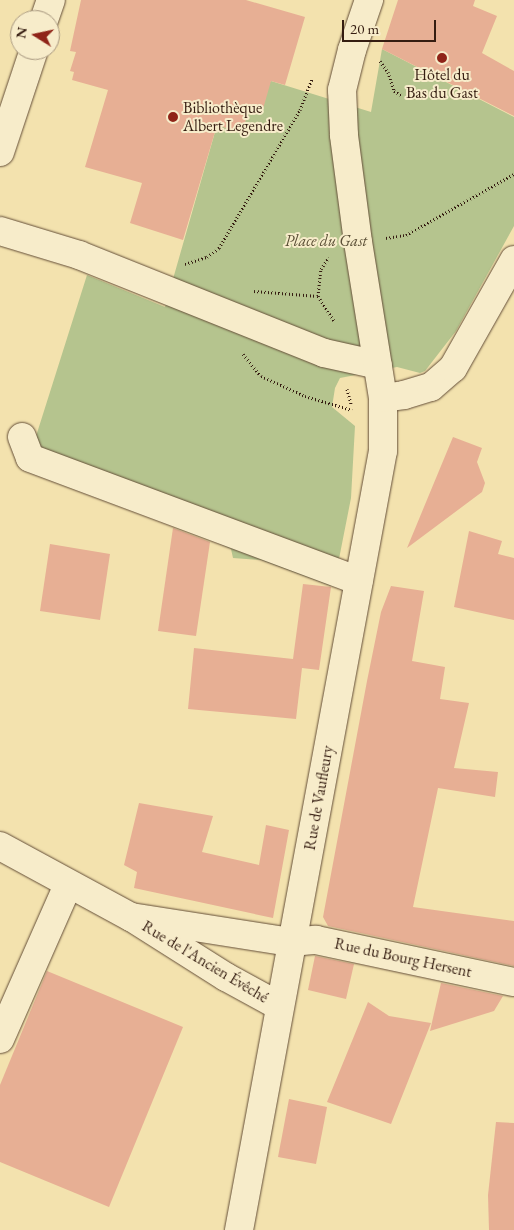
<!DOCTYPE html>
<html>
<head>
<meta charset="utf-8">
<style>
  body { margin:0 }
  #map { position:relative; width:514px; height:1230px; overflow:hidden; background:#f3e2ae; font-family:"EB Garamond",serif }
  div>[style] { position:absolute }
  .green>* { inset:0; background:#b5c48e }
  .building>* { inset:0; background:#e7af94 }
  .path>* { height:3px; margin-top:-1.5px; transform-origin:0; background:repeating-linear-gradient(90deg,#351d11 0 1px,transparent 0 3.5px) }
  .roads { filter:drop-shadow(0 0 1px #644e38) drop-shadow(0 0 1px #644e38) }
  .minor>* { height:28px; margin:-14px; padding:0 14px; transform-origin:14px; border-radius:14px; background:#f7ecca }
  .dots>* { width:14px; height:14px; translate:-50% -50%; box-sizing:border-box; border:2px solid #f7ecca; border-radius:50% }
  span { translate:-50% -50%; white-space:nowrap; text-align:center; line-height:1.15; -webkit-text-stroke:4px #f7ecca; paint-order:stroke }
  .poi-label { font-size:16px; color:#351d11 }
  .left { translate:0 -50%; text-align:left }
  .park-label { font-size:16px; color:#5b4f36; font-style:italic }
  .street-label { font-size:16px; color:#351d11 }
  .north { position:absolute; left:10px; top:10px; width:50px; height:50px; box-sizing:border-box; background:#f7ecca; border:1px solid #a99980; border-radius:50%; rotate:280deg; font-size:14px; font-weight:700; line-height:20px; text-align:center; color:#351d11 }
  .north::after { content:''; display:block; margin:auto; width:18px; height:22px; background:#8f2418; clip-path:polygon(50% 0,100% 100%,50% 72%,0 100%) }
  .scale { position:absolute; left:342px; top:20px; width:94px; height:22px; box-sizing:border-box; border:2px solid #351d11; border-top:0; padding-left:6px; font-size:15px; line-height:18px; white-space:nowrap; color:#351d11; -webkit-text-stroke:4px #f7ecca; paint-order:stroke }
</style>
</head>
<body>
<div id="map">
  <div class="green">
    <div style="clip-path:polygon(382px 49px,514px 117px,514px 226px,456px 331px,425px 371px,420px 373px,397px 367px,340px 378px,335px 388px,332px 407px,355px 426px,351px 498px,338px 564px,331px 586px,261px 560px,233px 558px,231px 549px,211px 540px,25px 471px,87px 275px,165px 307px,217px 125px,242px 132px,250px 105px,271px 81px,371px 112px)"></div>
  </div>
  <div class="building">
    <div style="clip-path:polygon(81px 0,246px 0,305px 17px,285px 85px,271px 81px,263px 109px,250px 105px,242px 133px,217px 125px,183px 240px,130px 223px,142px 183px,85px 167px,108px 90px,72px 80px,74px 72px,70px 71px,76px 52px,70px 51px)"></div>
    <div style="clip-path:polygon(398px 0,475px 0,473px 6px,497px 16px,482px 53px,514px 71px,514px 116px,382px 49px)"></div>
    <div style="clip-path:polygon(453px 437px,482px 448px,477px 462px,485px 483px,482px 492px,407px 548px)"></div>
    <div style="clip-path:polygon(173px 528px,210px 542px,196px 636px,158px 631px)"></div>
    <div style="clip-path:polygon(469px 531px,502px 541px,498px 554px,514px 558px,514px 620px,454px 607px)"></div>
    <div style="clip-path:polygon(50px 544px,110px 554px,100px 620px,40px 611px)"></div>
    <div style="clip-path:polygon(303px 584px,331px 587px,319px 670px,302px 668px,296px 719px,188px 709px,194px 648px,293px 659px)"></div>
    <div style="clip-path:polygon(391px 586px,424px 591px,412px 661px,445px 667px,440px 699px,469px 703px,454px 768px,498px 772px,495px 797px,438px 788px,413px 907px,514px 921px,514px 966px,328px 926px,323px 917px,367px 681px,381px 612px)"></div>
    <div style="clip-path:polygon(139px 803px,213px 816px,202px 852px,259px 865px,266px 825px,289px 830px,273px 918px,134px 888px,137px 872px,124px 865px)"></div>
    <div style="clip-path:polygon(315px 956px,354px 964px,346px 999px,308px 990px)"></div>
    <div style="clip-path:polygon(47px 971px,183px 1027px,109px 1207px,0 1162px,0 1085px)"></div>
    <div style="clip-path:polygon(441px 983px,503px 996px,494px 1011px,430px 1031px)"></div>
    <div style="clip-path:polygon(368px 1002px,389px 1016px,431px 1023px,391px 1124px,327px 1102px)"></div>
    <div style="clip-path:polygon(289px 1099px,327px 1107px,316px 1164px,278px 1157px)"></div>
    <div style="clip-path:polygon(496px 1122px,514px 1123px,514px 1230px,489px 1230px,488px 1195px)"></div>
  </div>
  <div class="path">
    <div style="left:380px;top:61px;width:14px;rotate:54deg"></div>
    <div style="left:388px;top:72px;width:20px;rotate:72deg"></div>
    <div style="left:394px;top:91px;width:10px;rotate:29deg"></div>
    <div style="left:386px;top:238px;width:20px;rotate:-9deg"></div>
    <div style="left:406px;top:235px;width:124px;rotate:-29.5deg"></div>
    <div style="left:185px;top:264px;width:23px;rotate:-18deg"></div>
    <div style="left:207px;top:257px;width:15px;rotate:-37deg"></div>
    <div style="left:219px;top:248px;width:160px;rotate:-59.6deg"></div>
    <div style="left:300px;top:110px;width:33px;rotate:-69deg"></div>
    <div style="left:254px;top:291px;width:64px;rotate:4.5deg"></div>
    <div style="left:318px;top:296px;width:27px;rotate:-84deg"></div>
    <div style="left:321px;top:269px;width:14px;rotate:-56deg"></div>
    <div style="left:318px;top:296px;width:31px;rotate:57deg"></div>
    <div style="left:243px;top:354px;width:28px;rotate:51deg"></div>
    <div style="left:261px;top:376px;width:48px;rotate:24.4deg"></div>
    <div style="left:305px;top:396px;width:49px;rotate:16.6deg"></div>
    <div style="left:347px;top:389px;width:16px;rotate:75deg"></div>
  </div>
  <div class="roads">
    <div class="minor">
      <div style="left:44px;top:20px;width:21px;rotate:-71deg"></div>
      <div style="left:0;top:152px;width:108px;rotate:-71.6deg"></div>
      <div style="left:0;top:231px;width:83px;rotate:16.9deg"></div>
      <div style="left:79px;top:255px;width:264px;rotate:21.8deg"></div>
      <div style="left:324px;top:353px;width:55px;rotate:12.5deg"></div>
      <div style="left:383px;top:398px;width:21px;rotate:-8deg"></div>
      <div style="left:404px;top:395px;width:28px;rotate:-17deg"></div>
      <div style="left:431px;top:387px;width:29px;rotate:-41deg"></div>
      <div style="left:453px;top:368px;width:124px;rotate:-60.5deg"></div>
      <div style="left:22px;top:437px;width:22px;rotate:69deg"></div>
      <div style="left:30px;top:458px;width:351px;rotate:20.5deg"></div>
      <div style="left:0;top:846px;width:149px;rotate:28.5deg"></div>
      <div style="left:131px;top:917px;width:112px;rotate:32.3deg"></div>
      <div style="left:226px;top:977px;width:60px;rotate:28.7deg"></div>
      <div style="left:131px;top:917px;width:162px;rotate:8.9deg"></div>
      <div style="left:291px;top:942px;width:25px;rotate:-5deg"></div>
      <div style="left:316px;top:940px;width:202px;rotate:12deg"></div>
      <div style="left:0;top:1039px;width:168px;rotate:-66.2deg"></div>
      <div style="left:239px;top:1230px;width:792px;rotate:-79.53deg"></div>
      <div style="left:383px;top:451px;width:53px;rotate:-90deg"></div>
      <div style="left:383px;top:398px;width:158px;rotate:-99.1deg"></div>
      <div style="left:358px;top:242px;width:108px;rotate:-97.5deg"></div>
      <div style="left:344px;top:135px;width:45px;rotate:-92.5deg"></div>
      <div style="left:342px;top:90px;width:41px;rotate:-76deg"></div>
      <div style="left:352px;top:50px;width:53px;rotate:-71.2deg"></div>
    </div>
  </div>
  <div class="dots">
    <div style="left:442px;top:58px;background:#8f2418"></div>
    <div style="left:173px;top:117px;background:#8f2418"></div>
  </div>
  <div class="poi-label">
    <span style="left:442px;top:84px">Hôtel du<br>Bas du Gast</span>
    <span class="left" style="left:183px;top:117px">Bibliothèque<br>Albert Legendre</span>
  </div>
  <div class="park-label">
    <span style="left:326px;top:241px">Place du Gast</span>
  </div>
  <div class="street-label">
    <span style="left:319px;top:798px;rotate:-80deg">Rue de Vaufleury</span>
    <span style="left:403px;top:958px;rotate:12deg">Rue du Bourg Hersent</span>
    <span style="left:205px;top:962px;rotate:31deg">Rue de l'Ancien Évêché</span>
  </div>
  <div class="north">N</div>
  <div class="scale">20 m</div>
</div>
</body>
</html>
